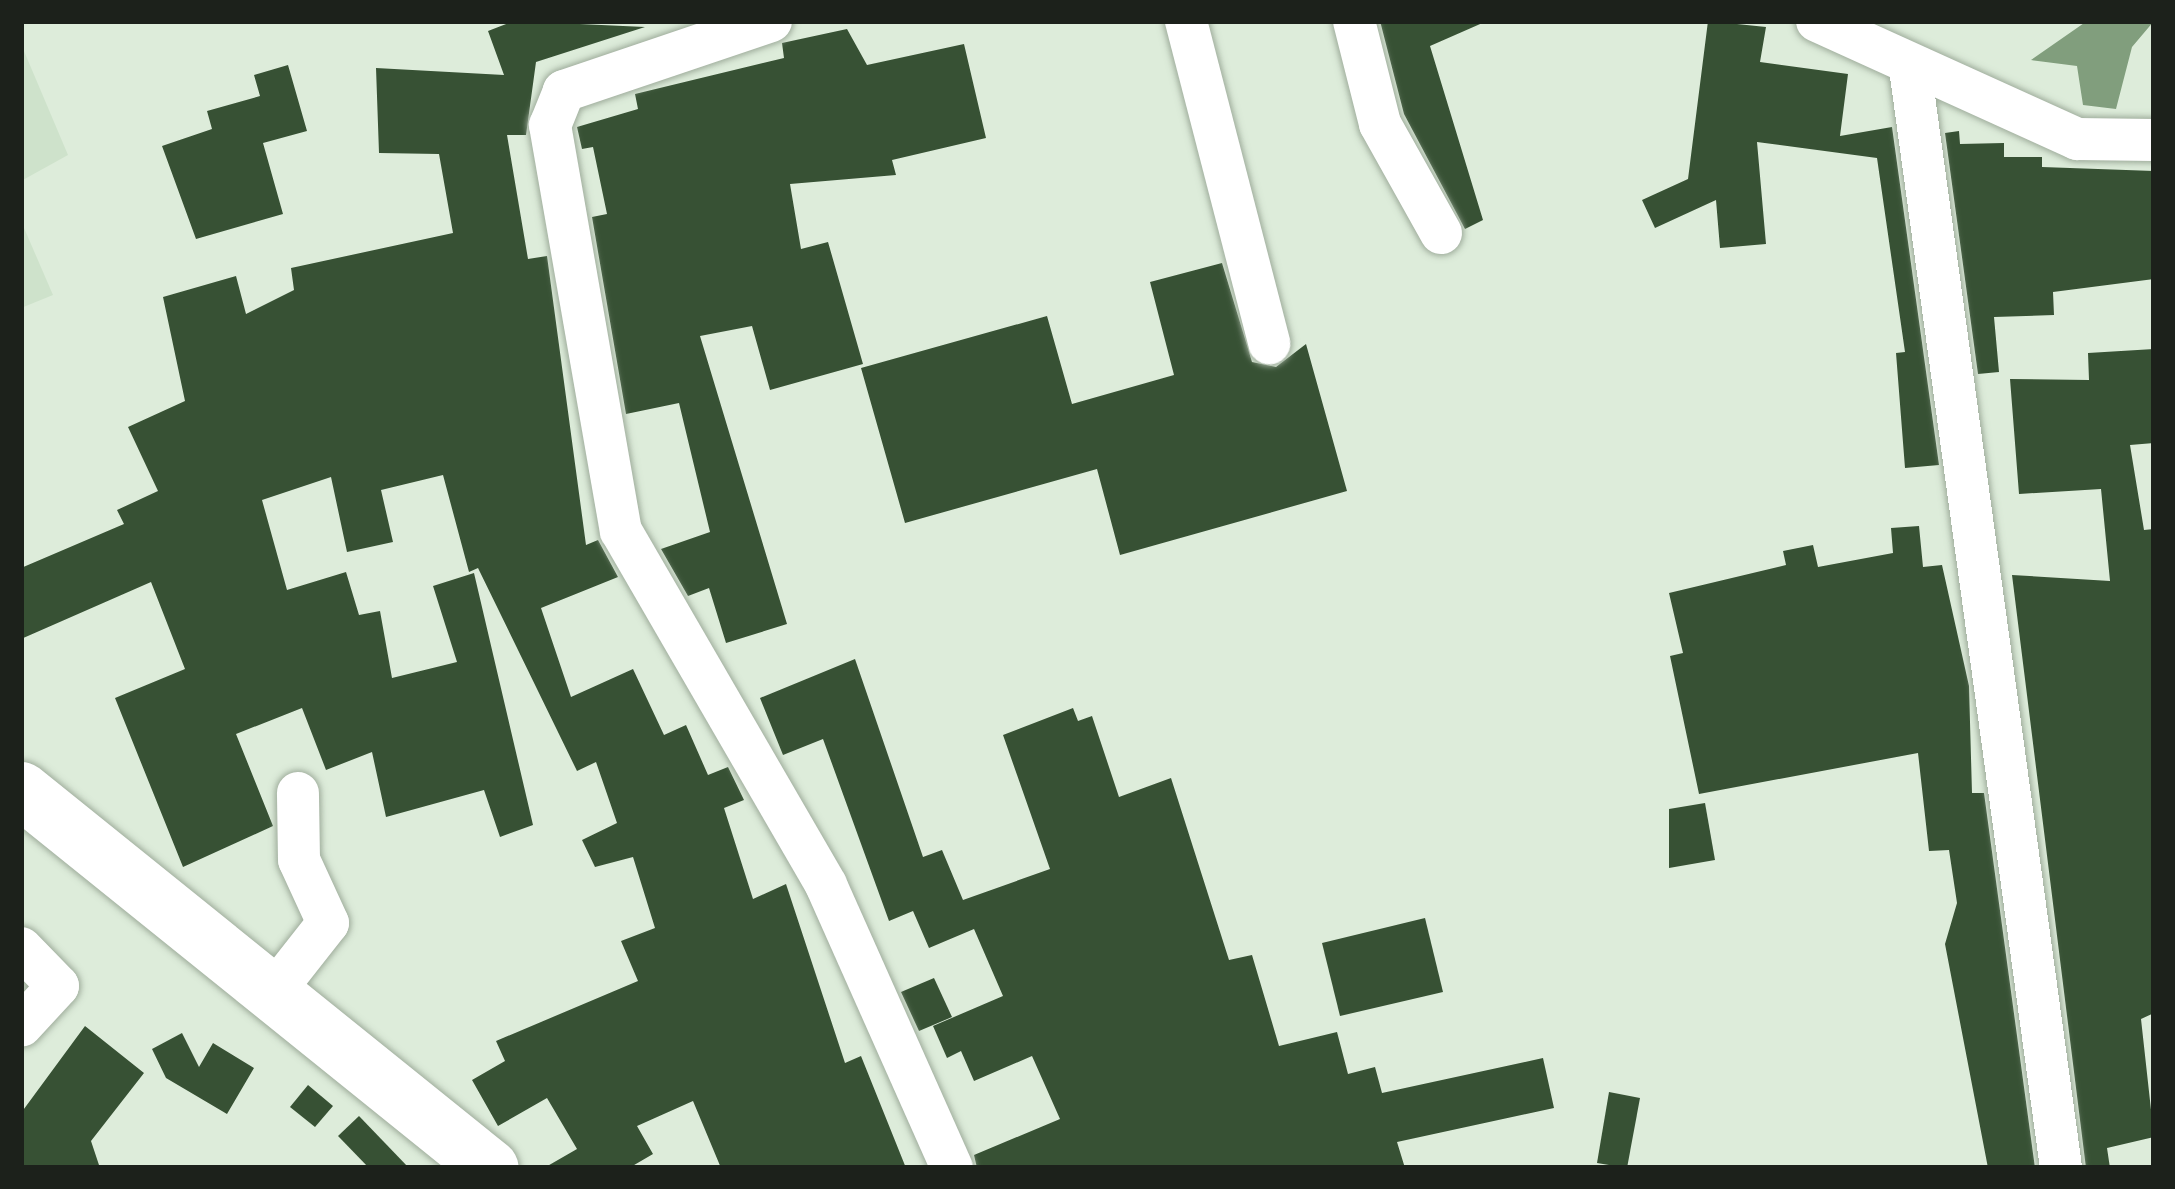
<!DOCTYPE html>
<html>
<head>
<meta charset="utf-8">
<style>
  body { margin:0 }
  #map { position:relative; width:2175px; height:1189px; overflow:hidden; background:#ddecda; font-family:Raleway,sans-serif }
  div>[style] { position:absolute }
  .built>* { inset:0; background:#cee2cb }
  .water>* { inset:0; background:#819e7d }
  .building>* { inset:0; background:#375134 }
  .roads { filter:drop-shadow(0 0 3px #9fad9c) drop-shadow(0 0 3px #9fad9c) }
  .street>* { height:42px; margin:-21px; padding:0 21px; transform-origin:21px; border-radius:21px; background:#fff }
  .secondary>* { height:57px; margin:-28.5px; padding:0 28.5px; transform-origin:28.5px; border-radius:28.5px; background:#fff }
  span { translate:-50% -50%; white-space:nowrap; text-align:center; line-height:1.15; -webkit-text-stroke:12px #fff; paint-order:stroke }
  .frame { position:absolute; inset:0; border:24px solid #1c211b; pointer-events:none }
</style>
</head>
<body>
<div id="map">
  <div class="built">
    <div style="clip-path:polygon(21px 44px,68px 155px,21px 181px)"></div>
    <div style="clip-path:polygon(21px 221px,53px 295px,21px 308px)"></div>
  </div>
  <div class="water">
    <div style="clip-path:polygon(2087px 21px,2154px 21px,2132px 47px,2116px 109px,2083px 105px,2077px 66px,2031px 60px)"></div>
  </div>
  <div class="building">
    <div style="clip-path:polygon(514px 21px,645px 27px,536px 62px,526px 135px,507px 135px,528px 259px,547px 256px,586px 545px,598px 540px,618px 577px,541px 608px,571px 697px,633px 669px,664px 735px,686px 725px,708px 775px,728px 767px,744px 800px,724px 808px,753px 899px,786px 884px,845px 1063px,861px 1056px,906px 1168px,721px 1168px,693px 1101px,637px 1126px,653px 1154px,629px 1168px,544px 1168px,577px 1149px,547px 1098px,498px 1126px,472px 1080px,505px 1061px,496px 1041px,638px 981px,621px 941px,655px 928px,633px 857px,595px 867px,582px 840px,617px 823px,596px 762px,577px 771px,478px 568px,469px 572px,443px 475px,381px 490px,393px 542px,347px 552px,331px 477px,262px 500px,287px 590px,346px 572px,359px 615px,380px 611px,392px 678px,457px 662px,433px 586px,474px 573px,533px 825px,500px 837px,484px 790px,386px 817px,372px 752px,326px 770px,302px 708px,236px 734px,273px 826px,183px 867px,115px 698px,185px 669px,151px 582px,21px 639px,21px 568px,124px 524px,117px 510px,158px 491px,128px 427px,185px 401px,163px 297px,236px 276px,246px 314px,294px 290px,291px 268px,453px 233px,439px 154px,379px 153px,376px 68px,504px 75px,488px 31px)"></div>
    <div style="clip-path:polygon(1380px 21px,1487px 21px,1430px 46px,1483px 220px,1465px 229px,1404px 114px)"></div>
    <div style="clip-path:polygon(1708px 21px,1766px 27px,1760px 62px,1848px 74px,1840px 136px,1892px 127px,1939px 465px,1905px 468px,1896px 353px,1905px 352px,1877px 158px,1757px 142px,1766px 244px,1720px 248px,1716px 200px,1655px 228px,1642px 200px,1688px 179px)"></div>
    <div style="clip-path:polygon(847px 29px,867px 65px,964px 44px,986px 138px,892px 160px,896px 175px,790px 184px,801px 249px,828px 242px,863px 364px,770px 390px,752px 326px,700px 336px,787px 624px,726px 643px,709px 588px,688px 596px,661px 549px,710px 532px,679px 403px,626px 414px,592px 217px,607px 214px,593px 147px,582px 149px,577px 127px,638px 109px,635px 94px,784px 58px,782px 43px)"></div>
    <div style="clip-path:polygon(288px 65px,307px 131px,263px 143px,283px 214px,196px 239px,162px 146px,212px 129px,207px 111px,260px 96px,254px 75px)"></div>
    <div style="clip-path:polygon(1959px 131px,1960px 144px,2004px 143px,2004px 157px,2042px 157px,2042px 167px,2154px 171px,2154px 279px,2053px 292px,2054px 315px,1994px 317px,1999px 372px,1978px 374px,1945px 133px)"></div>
    <div style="clip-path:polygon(1222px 263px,1252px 362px,1276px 367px,1306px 344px,1347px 491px,1120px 555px,1097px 469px,905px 523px,861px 368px,1047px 316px,1072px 404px,1174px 375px,1150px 282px)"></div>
    <div style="clip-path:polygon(2154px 349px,2154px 443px,2130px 445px,2144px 530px,2154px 529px,2154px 1013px,2141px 1019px,2154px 1137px,2107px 1148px,2110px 1168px,2086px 1168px,2012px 575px,2110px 581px,2101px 489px,2019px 494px,2010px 379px,2089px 380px,2088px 353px)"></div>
    <div style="clip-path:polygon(1919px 526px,1923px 567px,1942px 565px,1969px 686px,1972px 793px,1984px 793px,2035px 1168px,1988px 1168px,1945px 944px,1957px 903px,1949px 850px,1929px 851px,1918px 753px,1699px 794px,1670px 656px,1683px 653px,1669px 593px,1786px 565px,1783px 551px,1813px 545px,1818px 567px,1893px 553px,1891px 528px)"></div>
    <div style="clip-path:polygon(855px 659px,923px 857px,942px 850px,963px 900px,1050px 869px,1003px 735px,1073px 708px,1078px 721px,1092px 716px,1119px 797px,1171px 778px,1229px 960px,1252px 955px,1279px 1046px,1337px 1032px,1348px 1074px,1375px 1067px,1382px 1093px,1543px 1058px,1554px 1108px,1397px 1142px,1405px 1168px,977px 1168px,974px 1155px,1060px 1119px,1032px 1056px,974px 1081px,961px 1051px,947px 1058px,933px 1026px,1003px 996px,974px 929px,929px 948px,913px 911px,889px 921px,823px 739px,783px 755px,760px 698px)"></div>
    <div style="clip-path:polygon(1705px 803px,1715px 860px,1669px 868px,1669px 809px)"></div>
    <div style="clip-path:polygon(1425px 918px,1443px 992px,1340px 1016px,1322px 943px)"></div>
    <div style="clip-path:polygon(934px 978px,952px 1017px,919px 1031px,901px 992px)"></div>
    <div style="clip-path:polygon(85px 1026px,144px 1073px,91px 1141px,100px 1168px,21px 1168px,21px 1113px)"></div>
    <div style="clip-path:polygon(182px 1033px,199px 1067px,213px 1043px,254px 1068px,227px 1114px,166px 1078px,152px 1049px)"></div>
    <div style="clip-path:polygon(308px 1085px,333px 1106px,315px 1127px,290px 1107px)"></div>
    <div style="clip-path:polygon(1609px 1092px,1640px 1098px,1627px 1168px,1597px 1163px)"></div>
    <div style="clip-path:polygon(359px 1116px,409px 1168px,369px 1168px,338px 1136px)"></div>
  </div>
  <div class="roads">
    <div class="street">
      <div style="left:771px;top:21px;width:219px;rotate:161.3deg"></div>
      <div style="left:564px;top:91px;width:37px;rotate:112deg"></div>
      <div style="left:550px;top:125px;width:412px;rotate:80.1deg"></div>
      <div style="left:621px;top:531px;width:409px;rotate:59.9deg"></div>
      <div style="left:826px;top:885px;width:310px;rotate:66deg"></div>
      <div style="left:1186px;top:21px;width:333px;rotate:75.5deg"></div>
      <div style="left:1354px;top:21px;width:106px;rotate:75.8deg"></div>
      <div style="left:1380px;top:124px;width:125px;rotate:60.8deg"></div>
      <div style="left:1817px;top:21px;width:286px;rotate:24.4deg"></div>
      <div style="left:2077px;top:139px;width:77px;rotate:0.7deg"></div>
      <div style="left:1910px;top:68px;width:1110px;rotate:82.18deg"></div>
      <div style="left:21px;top:948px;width:53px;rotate:45.8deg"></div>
      <div style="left:58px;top:986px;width:54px;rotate:132.8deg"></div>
      <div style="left:276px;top:989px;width:84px;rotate:-51.8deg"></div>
      <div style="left:328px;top:923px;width:69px;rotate:-114.7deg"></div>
      <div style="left:299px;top:860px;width:67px;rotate:-90.9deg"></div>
    </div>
    <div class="secondary">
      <div style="left:21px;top:790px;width:602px;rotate:38.87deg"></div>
    </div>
  </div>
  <div class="frame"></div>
</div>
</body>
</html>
